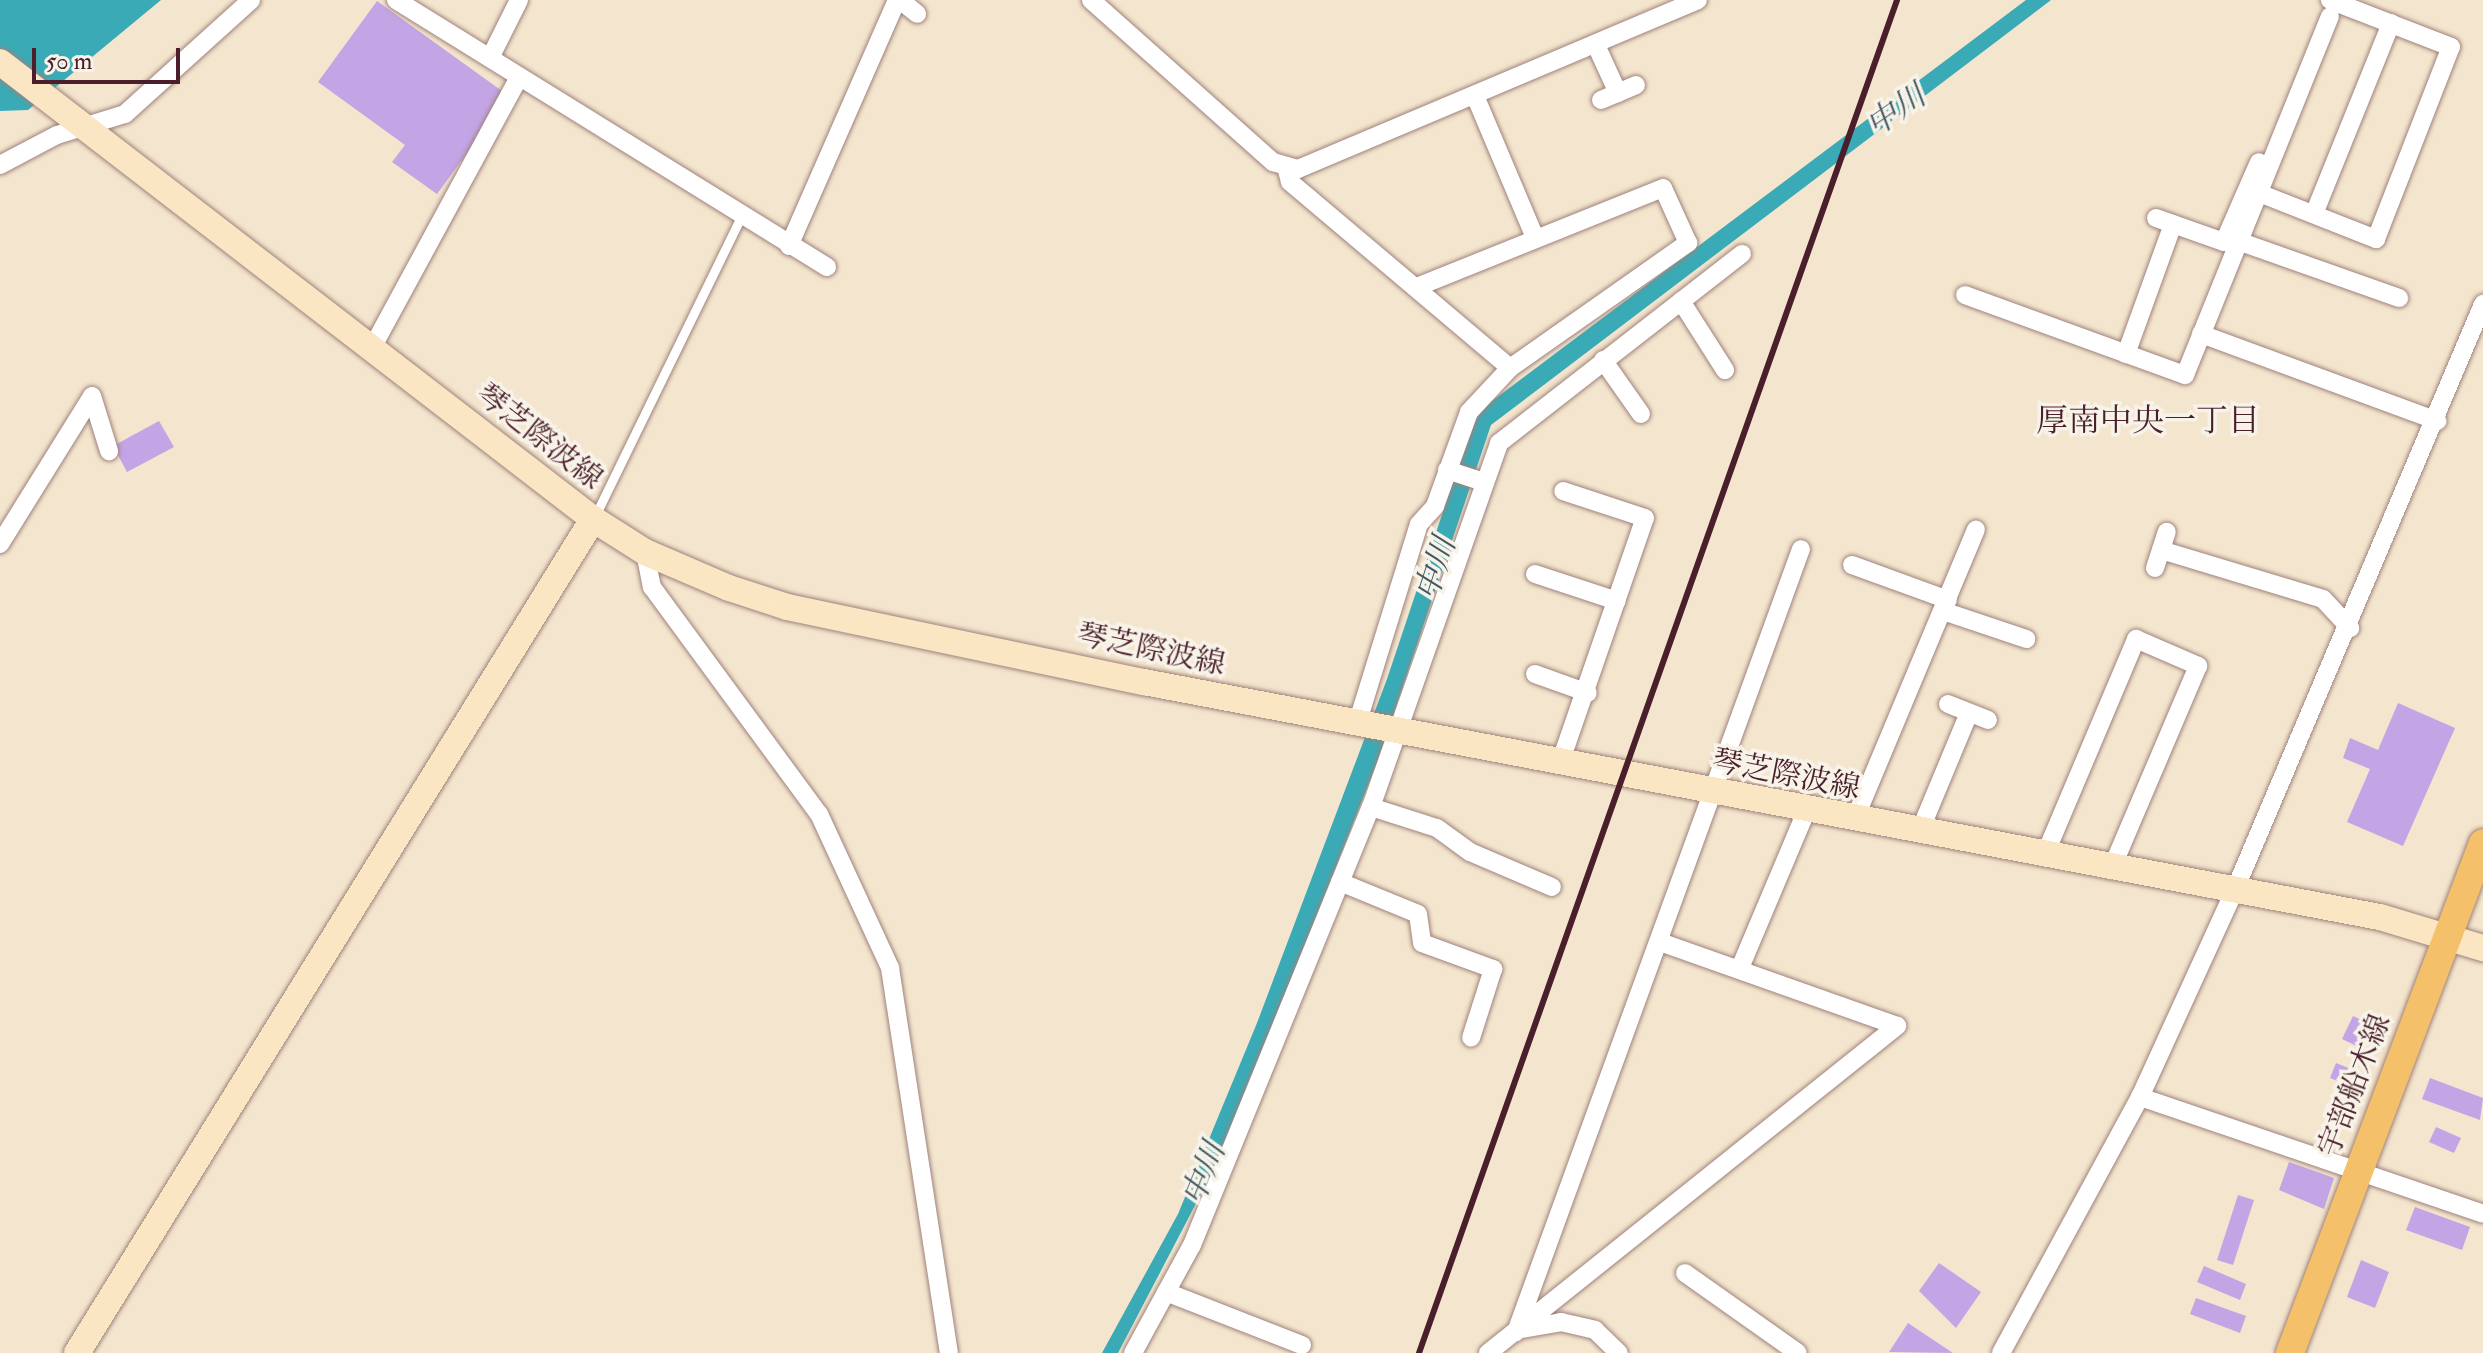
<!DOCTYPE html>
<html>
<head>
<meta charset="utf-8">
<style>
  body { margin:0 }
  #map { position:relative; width:2483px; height:1353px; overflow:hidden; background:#f4e5ce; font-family:"IM FELL Double Pica","Noto Serif JP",serif }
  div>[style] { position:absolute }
  .water>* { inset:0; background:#3aaab6 }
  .building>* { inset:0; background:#c3a4e5 }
  .roads { filter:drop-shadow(0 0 2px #9f827c) drop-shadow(0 0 2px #9f827c) }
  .lane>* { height:9px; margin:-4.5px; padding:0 4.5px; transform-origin:4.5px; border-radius:4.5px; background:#fff }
  .street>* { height:18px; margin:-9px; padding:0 9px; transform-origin:9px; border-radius:9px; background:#fff }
  .secondary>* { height:26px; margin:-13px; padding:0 13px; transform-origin:13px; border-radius:13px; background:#fbe6c3 }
  .primary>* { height:28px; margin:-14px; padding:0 14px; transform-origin:14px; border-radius:14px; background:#f4c16a }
  .rail>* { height:6px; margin:-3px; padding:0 3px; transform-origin:3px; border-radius:3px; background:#4a1f2b }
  span { translate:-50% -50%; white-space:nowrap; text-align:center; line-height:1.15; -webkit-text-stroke:7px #f7f3e8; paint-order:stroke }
  .street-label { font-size:30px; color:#4a1f2b }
  .water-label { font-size:32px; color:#445763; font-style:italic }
  .neighbourhood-label { font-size:32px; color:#4a1f2b }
  .scale { position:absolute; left:32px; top:48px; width:148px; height:36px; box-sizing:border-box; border:4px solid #4a1f2b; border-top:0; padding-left:10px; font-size:24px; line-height:28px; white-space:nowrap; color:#4a1f2b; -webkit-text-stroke:6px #f7f3e8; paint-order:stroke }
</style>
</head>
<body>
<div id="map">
  <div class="water">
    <div style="clip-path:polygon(0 0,161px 0,28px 110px,0 111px)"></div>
    <div style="clip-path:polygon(2026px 0,2051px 0,1491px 425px,1378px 760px,1225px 1148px,1118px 1353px,1102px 1353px,1178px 1214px,1257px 1023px,1387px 679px,1476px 413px)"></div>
  </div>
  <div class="building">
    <div style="clip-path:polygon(377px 1px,509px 96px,437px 194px,392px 162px,405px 145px,318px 82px)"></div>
    <div style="clip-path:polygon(159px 421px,174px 447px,127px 472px,113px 446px)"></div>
    <div style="clip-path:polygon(2398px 703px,2455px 728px,2403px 846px,2347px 822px,2370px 769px,2343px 758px,2350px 738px,2378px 750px)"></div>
    <div style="clip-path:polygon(2353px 1016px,2370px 1024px,2359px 1047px,2342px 1039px)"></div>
    <div style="clip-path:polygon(2336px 1063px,2371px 1077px,2366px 1092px,2330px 1078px)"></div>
    <div style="clip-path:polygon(2430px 1078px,2483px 1098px,2480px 1120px,2422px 1099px)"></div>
    <div style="clip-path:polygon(2436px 1127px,2461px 1138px,2454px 1153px,2429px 1142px)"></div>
    <div style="clip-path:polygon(2289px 1162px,2334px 1178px,2324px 1209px,2279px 1190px)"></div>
    <div style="clip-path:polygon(2238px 1195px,2254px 1200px,2233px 1265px,2217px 1260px)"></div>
    <div style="clip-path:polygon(2415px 1207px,2470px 1227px,2462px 1250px,2406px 1230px)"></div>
    <div style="clip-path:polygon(2361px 1260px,2389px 1272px,2375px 1308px,2347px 1297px)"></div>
    <div style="clip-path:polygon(1939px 1263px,1981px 1292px,1956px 1328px,1919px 1291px)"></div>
    <div style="clip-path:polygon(2204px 1266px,2246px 1284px,2240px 1300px,2197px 1282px)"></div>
    <div style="clip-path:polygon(2196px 1298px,2246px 1316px,2240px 1333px,2190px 1314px)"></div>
    <div style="clip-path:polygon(1908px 1323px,1953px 1353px,1889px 1352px)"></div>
  </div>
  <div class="roads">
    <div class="lane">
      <div style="left:594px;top:518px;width:333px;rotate:-64deg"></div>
    </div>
    <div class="street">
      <div style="left:396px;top:0;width:507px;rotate:31.78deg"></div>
      <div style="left:900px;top:0;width:22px;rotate:39deg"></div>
      <div style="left:1091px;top:0;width:244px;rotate:41.7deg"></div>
      <div style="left:1273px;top:162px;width:26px;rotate:16deg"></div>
      <div style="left:1298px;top:169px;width:434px;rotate:-22.9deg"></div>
      <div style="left:1596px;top:45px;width:53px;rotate:65.4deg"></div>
      <div style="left:490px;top:58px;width:65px;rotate:-63.4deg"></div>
      <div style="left:1476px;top:98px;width:152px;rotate:67.1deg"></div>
      <div style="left:1601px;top:100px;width:38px;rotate:-23deg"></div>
      <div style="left:0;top:165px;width:64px;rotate:-27.8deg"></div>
      <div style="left:57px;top:135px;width:71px;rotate:-17.2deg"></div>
      <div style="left:125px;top:114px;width:170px;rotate:-42.1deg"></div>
      <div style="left:1286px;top:166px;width:16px;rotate:76deg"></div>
      <div style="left:1290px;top:182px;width:288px;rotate:40.2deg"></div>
      <div style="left:2259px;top:193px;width:126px;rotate:21.5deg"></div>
      <div style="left:2376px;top:239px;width:206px;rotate:-68.7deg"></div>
      <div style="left:2451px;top:47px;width:130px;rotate:-158.8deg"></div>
      <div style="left:2314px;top:214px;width:206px;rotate:-68deg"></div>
      <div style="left:2156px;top:218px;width:72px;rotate:19.4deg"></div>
      <div style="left:2224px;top:242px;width:87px;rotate:-66.4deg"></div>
      <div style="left:2238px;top:241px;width:171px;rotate:19.5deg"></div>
      <div style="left:789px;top:246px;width:269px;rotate:-66.3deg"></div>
      <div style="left:1965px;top:295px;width:234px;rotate:20deg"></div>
      <div style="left:2185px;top:375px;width:387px;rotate:-68deg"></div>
      <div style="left:1681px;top:301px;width:82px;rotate:57.5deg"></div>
      <div style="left:2201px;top:334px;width:252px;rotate:20.2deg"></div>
      <div style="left:372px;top:348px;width:306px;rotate:-61.5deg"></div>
      <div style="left:2126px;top:354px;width:138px;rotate:-70.1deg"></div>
      <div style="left:1603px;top:360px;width:66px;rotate:54.9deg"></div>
      <div style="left:1447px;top:470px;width:39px;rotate:18deg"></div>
      <div style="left:0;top:544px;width:174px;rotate:-58.1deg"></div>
      <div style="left:92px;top:396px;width:58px;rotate:72.8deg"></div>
      <div style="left:2161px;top:550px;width:169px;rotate:16.8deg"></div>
      <div style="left:2323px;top:599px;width:40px;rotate:47deg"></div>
      <div style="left:645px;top:552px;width:36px;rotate:79deg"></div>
      <div style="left:652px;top:587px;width:282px;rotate:53.7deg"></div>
      <div style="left:819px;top:814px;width:170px;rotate:65.2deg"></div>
      <div style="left:890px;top:968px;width:389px;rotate:81.3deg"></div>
      <div style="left:1852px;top:565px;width:102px;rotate:20deg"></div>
      <div style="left:2155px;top:568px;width:38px;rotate:-72deg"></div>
      <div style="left:1535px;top:574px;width:86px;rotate:18.2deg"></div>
      <div style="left:1943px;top:611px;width:88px;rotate:18.6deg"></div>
      <div style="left:1535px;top:674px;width:56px;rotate:19.7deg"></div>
      <div style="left:1948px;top:704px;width:43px;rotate:21.8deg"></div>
      <div style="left:1357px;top:724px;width:209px;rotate:-72.8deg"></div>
      <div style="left:1419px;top:524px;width:24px;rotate:-48deg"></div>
      <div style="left:1435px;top:506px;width:100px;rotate:-70.1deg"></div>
      <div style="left:1469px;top:412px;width:60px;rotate:-47deg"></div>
      <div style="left:1510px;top:368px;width:218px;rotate:-35.1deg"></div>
      <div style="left:1688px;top:243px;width:60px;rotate:-114.4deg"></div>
      <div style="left:1663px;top:188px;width:265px;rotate:158.1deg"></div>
      <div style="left:1560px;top:763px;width:259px;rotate:-70.9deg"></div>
      <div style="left:1645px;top:518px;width:86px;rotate:-161.8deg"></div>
      <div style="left:1371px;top:807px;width:69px;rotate:17.7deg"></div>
      <div style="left:1437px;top:828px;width:41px;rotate:36deg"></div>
      <div style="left:1470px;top:852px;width:89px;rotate:23.1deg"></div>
      <div style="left:1854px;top:821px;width:316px;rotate:-67.3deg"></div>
      <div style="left:1919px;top:833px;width:130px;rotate:-67.4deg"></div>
      <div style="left:2044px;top:857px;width:237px;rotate:-67.1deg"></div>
      <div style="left:2136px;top:639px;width:68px;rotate:23.5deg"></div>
      <div style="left:2198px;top:666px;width:222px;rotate:113.1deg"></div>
      <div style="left:1340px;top:882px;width:84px;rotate:22.3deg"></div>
      <div style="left:1418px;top:914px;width:29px;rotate:82deg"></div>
      <div style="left:1422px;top:943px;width:76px;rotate:20.1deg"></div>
      <div style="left:1493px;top:969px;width:72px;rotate:107.7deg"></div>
      <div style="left:1660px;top:942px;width:251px;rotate:19.5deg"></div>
      <div style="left:1740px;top:968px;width:169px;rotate:-67.1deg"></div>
      <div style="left:2140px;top:1097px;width:362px;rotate:18.8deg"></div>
      <div style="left:1685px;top:1273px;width:138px;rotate:35.3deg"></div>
      <div style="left:1166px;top:1292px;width:146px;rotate:21.3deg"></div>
      <div style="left:1522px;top:1329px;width:40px;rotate:-10deg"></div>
      <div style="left:1561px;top:1322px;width:35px;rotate:13deg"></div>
      <div style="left:1595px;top:1330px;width:33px;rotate:44deg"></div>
      <div style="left:1516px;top:1332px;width:833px;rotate:-70deg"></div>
      <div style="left:1133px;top:1353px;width:123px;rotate:-61.4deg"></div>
      <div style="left:1192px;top:1245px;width:473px;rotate:-67.8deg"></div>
      <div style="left:1371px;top:807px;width:386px;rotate:-70.6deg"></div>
      <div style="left:1499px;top:443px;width:308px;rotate:-37.9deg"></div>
      <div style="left:1488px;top:1353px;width:524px;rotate:-38.64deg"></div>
      <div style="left:2001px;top:1353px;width:291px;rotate:-61.5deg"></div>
      <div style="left:2140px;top:1097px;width:226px;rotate:-65.4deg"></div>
      <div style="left:2234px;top:892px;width:639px;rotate:-67.05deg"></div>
    </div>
    <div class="secondary">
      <div style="left:0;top:62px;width:749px;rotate:37.62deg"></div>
      <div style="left:593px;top:519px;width:62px;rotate:32.4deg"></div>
      <div style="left:645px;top:552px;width:91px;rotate:23.2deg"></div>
      <div style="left:729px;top:588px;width:61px;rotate:18.1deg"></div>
      <div style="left:787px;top:607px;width:365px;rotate:11.9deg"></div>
      <div style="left:1144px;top:682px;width:1258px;rotate:10.77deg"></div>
      <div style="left:2380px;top:917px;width:108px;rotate:16.8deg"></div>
      <div style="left:77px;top:1353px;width:981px;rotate:-58.25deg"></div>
    </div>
    <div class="primary">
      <div style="left:2290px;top:1353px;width:545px;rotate:-69.27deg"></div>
    </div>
  </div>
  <div class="rail">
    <div style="left:1419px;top:1353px;width:1435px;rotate:-70.54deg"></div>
  </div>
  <div class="street-label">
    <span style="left:539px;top:437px;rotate:38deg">琴芝際波線</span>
    <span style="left:1151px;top:650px;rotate:12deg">琴芝際波線</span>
    <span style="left:1786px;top:775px;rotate:11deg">琴芝際波線</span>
    <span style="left:2355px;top:1086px;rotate:-69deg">宇部船木線</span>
  </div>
  <div class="water-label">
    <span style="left:1896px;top:111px;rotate:-35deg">中川</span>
    <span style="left:1436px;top:569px;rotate:-72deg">中川</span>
    <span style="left:1204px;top:1174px;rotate:-68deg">中川</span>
  </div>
  <div class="neighbourhood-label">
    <span style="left:2148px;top:421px">厚南中央一丁目</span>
  </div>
  <div class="scale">50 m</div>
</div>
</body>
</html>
